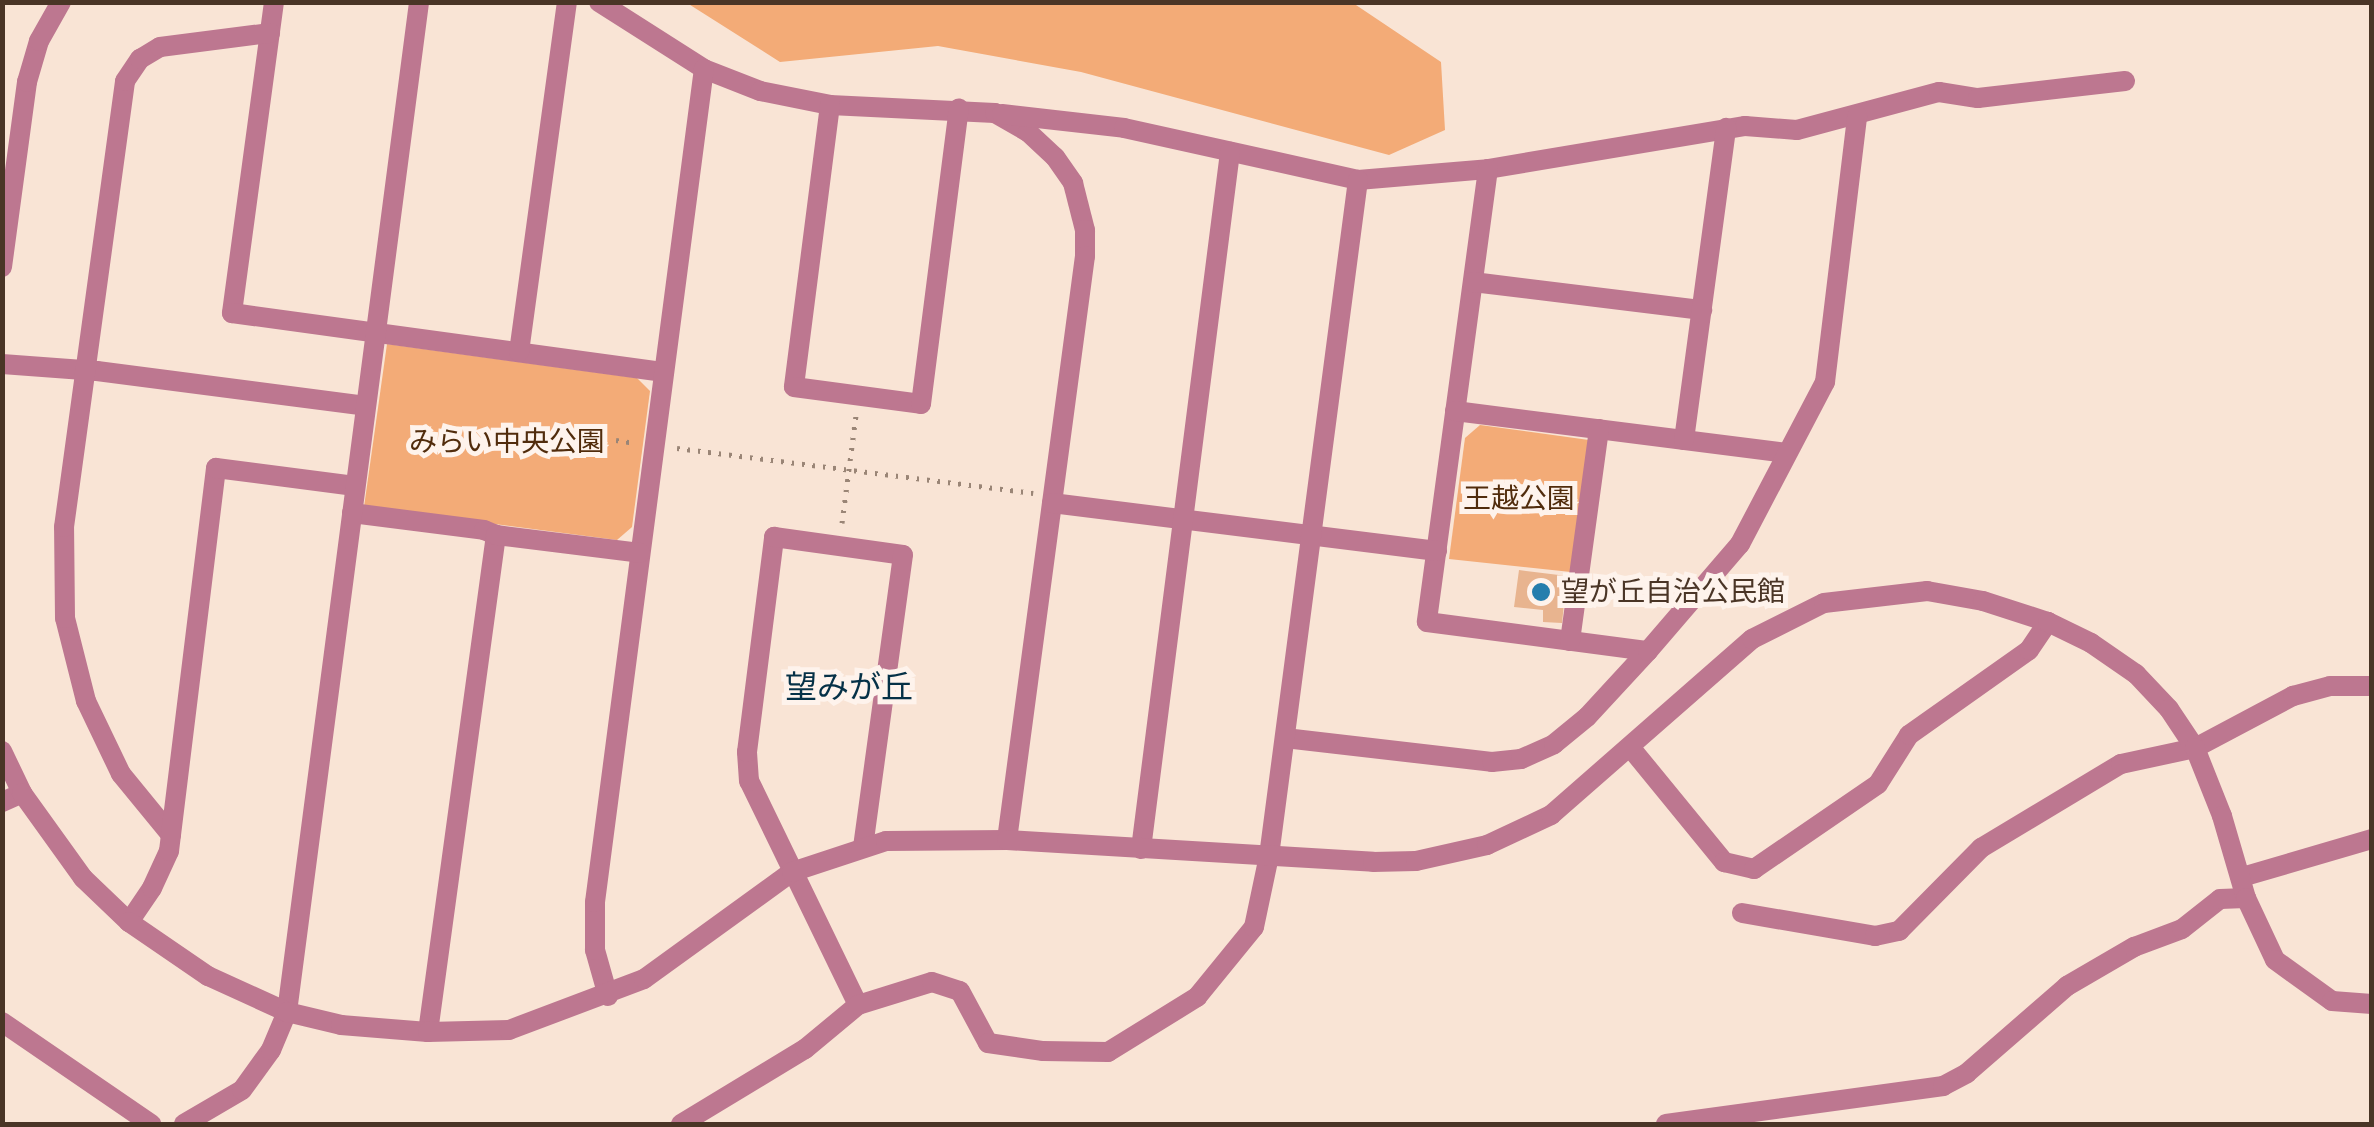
<!DOCTYPE html>
<html>
<head>
<meta charset="utf-8">
<style>
  body { margin:0 }
  #map { position:relative; width:2374px; height:1127px; overflow:hidden; background:#f9e4d5; font-family:"Fira Sans Condensed","Noto Sans JP",sans-serif }
  div>[style] { position:absolute }
  .green>* { inset:0; background:#f3ab77 }
  .building>* { inset:0; background:#e8b48f }
  .path>* { height:5px; margin-top:-2.5px; transform-origin:0; background:repeating-linear-gradient(90deg,#9a8576 0 2.5px,transparent 0 10.5px) }
  .minor>* { height:20px; margin:-10px; padding:0 10px; transform-origin:10px; border-radius:10px; background:#bd7790 }
  .tertiary>* { height:20px; margin:-10px; padding:0 10px; transform-origin:10px; border-radius:10px; background:#bd7790 }
  .dots>* { width:28px; height:28px; translate:-50% -50%; box-sizing:border-box; border:5px solid #fef3ec; border-radius:50% }
  span { translate:-50% -50%; white-space:nowrap; text-align:center; line-height:1.15; -webkit-text-stroke:10px #fef3ec; paint-order:stroke }
  .park-label { font-size:28px; color:#512c0c }
  .poi-label { font-size:28px; color:#4a3526 }
  .left { translate:0 -50%; text-align:left }
  .quarter-label { font-size:32px; color:#053147 }
  .frame { position:absolute; inset:0; border:5px solid #4a3526; pointer-events:none }
</style>
</head>
<body>
<div id="map">
  <div class="green">
    <div style="clip-path:polygon(687px 3px,1353px 3px,1441px 62px,1445px 130px,1389px 155px,1081px 72px,938px 46px,780px 62px)"></div>
    <div style="clip-path:polygon(387px 344px,637px 378px,650px 391px,632px 527px,617px 540px,364px 507px)"></div>
    <div style="clip-path:polygon(1480px 425px,1589px 440px,1571px 572px,1449px 559px,1465px 438px)"></div>
  </div>
  <div class="building">
    <div style="clip-path:polygon(1519px 570px,1567px 576px,1562px 623px,1543px 622px,1543px 610px,1514px 607px)"></div>
  </div>
  <div class="path">
    <div style="left:616px;top:440px;width:20px;rotate:9deg"></div>
    <div style="left:677px;top:448px;width:359px;rotate:7.2deg"></div>
    <div style="left:842px;top:523px;width:109px;rotate:-82.6deg"></div>
  </div>
  <div class="minor">
    <div style="left:274px;top:2px;width:314px;rotate:97.7deg"></div>
    <div style="left:232px;top:313px;width:436px;rotate:7.8deg"></div>
    <div style="left:599px;top:2px;width:125px;rotate:32.5deg"></div>
    <div style="left:704px;top:69px;width:60px;rotate:21.4deg"></div>
    <div style="left:760px;top:91px;width:71px;rotate:11.3deg"></div>
    <div style="left:830px;top:105px;width:165px;rotate:2.8deg"></div>
    <div style="left:995px;top:113px;width:38px;rotate:30deg"></div>
    <div style="left:1028px;top:132px;width:37px;rotate:43deg"></div>
    <div style="left:1055px;top:157px;width:32px;rotate:55deg"></div>
    <div style="left:1073px;top:183px;width:49px;rotate:75.7deg"></div>
    <div style="left:1085px;top:230px;width:26px;rotate:90deg"></div>
    <div style="left:1085px;top:256px;width:589px;rotate:97.61deg"></div>
    <div style="left:830px;top:105px;width:284px;rotate:97.3deg"></div>
    <div style="left:794px;top:387px;width:128px;rotate:7.6deg"></div>
    <div style="left:921px;top:404px;width:298px;rotate:-82.7deg"></div>
    <div style="left:1002px;top:114px;width:123px;rotate:6.5deg"></div>
    <div style="left:1124px;top:128px;width:240px;rotate:12.5deg"></div>
    <div style="left:1358px;top:180px;width:130px;rotate:-4.8deg"></div>
    <div style="left:1488px;top:169px;width:261px;rotate:-9.5deg"></div>
    <div style="left:1745px;top:126px;width:52px;rotate:4.4deg"></div>
    <div style="left:1797px;top:130px;width:147px;rotate:-15deg"></div>
    <div style="left:1939px;top:92px;width:39px;rotate:9deg"></div>
    <div style="left:1978px;top:98px;width:148px;rotate:-6.6deg"></div>
    <div style="left:1488px;top:169px;width:457px;rotate:97.7deg"></div>
    <div style="left:1427px;top:622px;width:223px;rotate:7.5deg"></div>
    <div style="left:2px;top:267px;width:187px;rotate:-82.3deg"></div>
    <div style="left:27px;top:82px;width:43px;rotate:-73.7deg"></div>
    <div style="left:39px;top:41px;width:45px;rotate:-60.6deg"></div>
    <div style="left:1473px;top:282px;width:231px;rotate:7deg"></div>
    <div style="left:519px;top:352px;width:353px;rotate:-82.2deg"></div>
    <div style="left:2px;top:364px;width:95px;rotate:4.2deg"></div>
    <div style="left:97px;top:371px;width:271px;rotate:7.4deg"></div>
    <div style="left:1455px;top:411px;width:334px;rotate:7.2deg"></div>
    <div style="left:1684px;top:440px;width:315px;rotate:-82.3deg"></div>
    <div style="left:1052px;top:503px;width:388px;rotate:7.1deg"></div>
    <div style="left:352px;top:513px;width:133px;rotate:7.3deg"></div>
    <div style="left:484px;top:530px;width:13px;rotate:23deg"></div>
    <div style="left:1570px;top:641px;width:214px;rotate:-82.2deg"></div>
    <div style="left:1285px;top:738px;width:208px;rotate:6.6deg"></div>
    <div style="left:1492px;top:762px;width:29px;rotate:-6deg"></div>
    <div style="left:1521px;top:759px;width:36px;rotate:-24deg"></div>
    <div style="left:1554px;top:744px;width:43px;rotate:-39.3deg"></div>
    <div style="left:1587px;top:717px;width:90px;rotate:-47.3deg"></div>
    <div style="left:1648px;top:651px;width:141px;rotate:-49.3deg"></div>
    <div style="left:1740px;top:544px;width:183px;rotate:-62.3deg"></div>
    <div style="left:1825px;top:382px;width:268px;rotate:-83.1deg"></div>
    <div style="left:1630px;top:747px;width:149px;rotate:50.7deg"></div>
    <div style="left:1724px;top:862px;width:31px;rotate:13deg"></div>
    <div style="left:1754px;top:869px;width:150px;rotate:-34.4deg"></div>
    <div style="left:1878px;top:784px;width:58px;rotate:-57.7deg"></div>
    <div style="left:1909px;top:735px;width:147px;rotate:-35.3deg"></div>
    <div style="left:2029px;top:650px;width:34px;rotate:-56deg"></div>
    <div style="left:2px;top:802px;width:22px;rotate:-24deg"></div>
    <div style="left:171px;top:835px;width:79px;rotate:-129.3deg"></div>
    <div style="left:121px;top:774px;width:81px;rotate:-115.6deg"></div>
    <div style="left:86px;top:701px;width:86px;rotate:-104.2deg"></div>
    <div style="left:65px;top:618px;width:91px;rotate:-90.6deg"></div>
    <div style="left:64px;top:527px;width:450px;rotate:-82.2deg"></div>
    <div style="left:125px;top:81px;width:27px;rotate:-56deg"></div>
    <div style="left:140px;top:59px;width:23px;rotate:-31deg"></div>
    <div style="left:160px;top:47px;width:111px;rotate:-7.3deg"></div>
    <div style="left:1141px;top:849px;width:703px;rotate:-82.72deg"></div>
    <div style="left:2242px;top:877px;width:135px;rotate:-16.3deg"></div>
    <div style="left:1742px;top:913px;width:135px;rotate:9.8deg"></div>
    <div style="left:1875px;top:936px;width:25px;rotate:-12deg"></div>
    <div style="left:1899px;top:931px;width:117px;rotate:-45.3deg"></div>
    <div style="left:1981px;top:848px;width:163px;rotate:-31deg"></div>
    <div style="left:2121px;top:764px;width:76px;rotate:-12.2deg"></div>
    <div style="left:2195px;top:748px;width:111px;rotate:-28deg"></div>
    <div style="left:2293px;top:696px;width:38px;rotate:-15deg"></div>
    <div style="left:2330px;top:686px;width:42px"></div>
    <div style="left:129px;top:922px;width:41px;rotate:-55.9deg"></div>
    <div style="left:152px;top:888px;width:41px;rotate:-65.3deg"></div>
    <div style="left:169px;top:851px;width:386px;rotate:-83deg"></div>
    <div style="left:216px;top:468px;width:140px;rotate:7.4deg"></div>
    <div style="left:608px;top:996px;width:48px;rotate:-105.8deg"></div>
    <div style="left:595px;top:950px;width:48px;rotate:-90deg"></div>
    <div style="left:595px;top:902px;width:840px;rotate:-82.55deg"></div>
    <div style="left:858px;top:1005px;width:249px;rotate:-115.9deg"></div>
    <div style="left:749px;top:781px;width:29px;rotate:-94deg"></div>
    <div style="left:747px;top:752px;width:217px;rotate:-82.8deg"></div>
    <div style="left:774px;top:537px;width:130px;rotate:7.9deg"></div>
    <div style="left:903px;top:555px;width:294px;rotate:97.8deg"></div>
    <div style="left:2px;top:1022px;width:181px;rotate:34.4deg"></div>
    <div style="left:428px;top:1032px;width:502px;rotate:-82.21deg"></div>
    <div style="left:496px;top:535px;width:145px;rotate:7.1deg"></div>
    <div style="left:184px;top:1124px;width:67px;rotate:-30.4deg"></div>
    <div style="left:242px;top:1090px;width:49px;rotate:-54.1deg"></div>
    <div style="left:271px;top:1050px;width:41px;rotate:-67.2deg"></div>
    <div style="left:287px;top:1012px;width:1019px;rotate:-82.55deg"></div>
    <div style="left:681px;top:1124px;width:145px;rotate:-31.2deg"></div>
    <div style="left:805px;top:1049px;width:69px;rotate:-39.7deg"></div>
    <div style="left:858px;top:1005px;width:77px;rotate:-17.3deg"></div>
    <div style="left:932px;top:982px;width:29px;rotate:18deg"></div>
    <div style="left:960px;top:991px;width:59px;rotate:61.7deg"></div>
    <div style="left:988px;top:1043px;width:56px;rotate:8.3deg"></div>
    <div style="left:1043px;top:1051px;width:65px;rotate:0.9deg"></div>
    <div style="left:1108px;top:1052px;width:105px;rotate:-31.7deg"></div>
    <div style="left:1197px;top:997px;width:90px;rotate:-50.8deg"></div>
    <div style="left:1254px;top:927px;width:73px;rotate:-78.1deg"></div>
    <div style="left:1269px;top:856px;width:682px;rotate:-82.5deg"></div>
    <div style="left:1666px;top:1124px;width:280px;rotate:-7.8deg"></div>
    <div style="left:1943px;top:1086px;width:27px;rotate:-28deg"></div>
    <div style="left:1967px;top:1073px;width:133px;rotate:-41deg"></div>
    <div style="left:2067px;top:986px;width:78px;rotate:-30.2deg"></div>
    <div style="left:2134px;top:947px;width:51px;rotate:-20.6deg"></div>
    <div style="left:2182px;top:929px;width:48px;rotate:-38.3deg"></div>
    <div style="left:2220px;top:899px;width:26px;rotate:-2deg"></div>
  </div>
  <div class="tertiary">
    <div style="left:2px;top:751px;width:47px;rotate:64.5deg"></div>
    <div style="left:22px;top:793px;width:105px;rotate:54.3deg"></div>
    <div style="left:83px;top:878px;width:64px;rotate:43.7deg"></div>
    <div style="left:129px;top:922px;width:96px;rotate:34.4deg"></div>
    <div style="left:208px;top:976px;width:87px;rotate:24.5deg"></div>
    <div style="left:287px;top:1012px;width:56px;rotate:13.5deg"></div>
    <div style="left:341px;top:1025px;width:87px;rotate:4.6deg"></div>
    <div style="left:428px;top:1032px;width:81px;rotate:-1.4deg"></div>
    <div style="left:509px;top:1030px;width:144px;rotate:-20.7deg"></div>
    <div style="left:644px;top:979px;width:183px;rotate:-35.9deg"></div>
    <div style="left:792px;top:872px;width:99px;rotate:-18.3deg"></div>
    <div style="left:886px;top:841px;width:121px;rotate:-0.5deg"></div>
    <div style="left:1007px;top:840px;width:367px;rotate:3.4deg"></div>
    <div style="left:1373px;top:862px;width:43px;rotate:-1.3deg"></div>
    <div style="left:1416px;top:861px;width:73px;rotate:-12.7deg"></div>
    <div style="left:1487px;top:845px;width:71px;rotate:-25.1deg"></div>
    <div style="left:1551px;top:815px;width:267px;rotate:-41.2deg"></div>
    <div style="left:1752px;top:639px;width:80px;rotate:-26.6deg"></div>
    <div style="left:1824px;top:603px;width:104px;rotate:-6.6deg"></div>
    <div style="left:1927px;top:591px;width:57px;rotate:10.1deg"></div>
    <div style="left:1983px;top:601px;width:68px;rotate:17.9deg"></div>
    <div style="left:2048px;top:622px;width:48px;rotate:26deg"></div>
    <div style="left:2091px;top:643px;width:55px;rotate:34.6deg"></div>
    <div style="left:2136px;top:674px;width:48px;rotate:46.7deg"></div>
    <div style="left:2169px;top:709px;width:47px;rotate:56.3deg"></div>
    <div style="left:2195px;top:748px;width:73px;rotate:68.3deg"></div>
    <div style="left:2222px;top:816px;width:85px;rotate:73.7deg"></div>
    <div style="left:2246px;top:898px;width:68px;rotate:64.9deg"></div>
    <div style="left:2275px;top:960px;width:70px;rotate:35.7deg"></div>
    <div style="left:2332px;top:1001px;width:40px;rotate:4.3deg"></div>
  </div>
  <div class="dots">
    <div style="left:1541px;top:592px;background:#257ead"></div>
  </div>
  <div class="park-label">
    <span style="left:507px;top:442px">みらい中央公園</span>
    <span style="left:1519px;top:499px">王越公園</span>
  </div>
  <div class="poi-label">
    <span class="left" style="left:1561px;top:592px">望が丘自治公民館</span>
  </div>
  <div class="quarter-label">
    <span style="left:849px;top:687px">望みが丘</span>
  </div>
  <div class="frame"></div>
</div>
</body>
</html>
